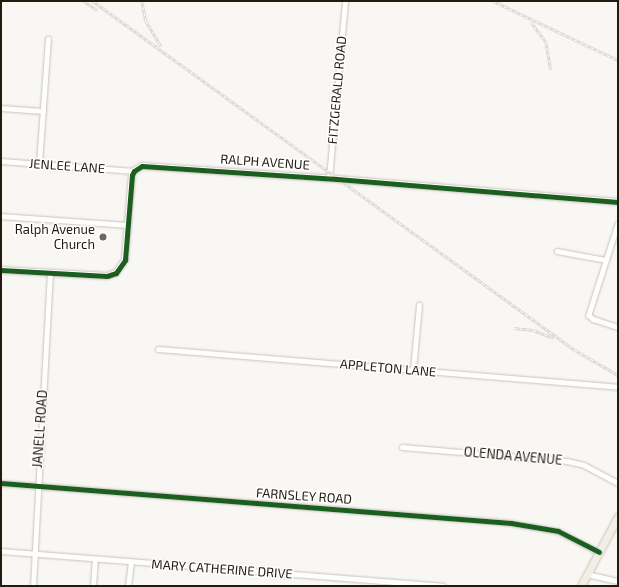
<!DOCTYPE html>
<html>
<head>
<meta charset="utf-8">
<style>
  body { margin:0 }
  #map { position:relative; width:619px; height:587px; overflow:hidden; background:#f9f7f4; font-family:"Exo 2",sans-serif }
  div>[style] { position:absolute }
  .roads { filter:drop-shadow(0 0 1px #c8c3bc) drop-shadow(0 0 1px #c8c3bc) }
  .street>* { height:4.5px; margin:-2.25px; padding:0 2.25px; transform-origin:2.25px; border-radius:2.25px; background:#fefefd }
  .secondary>* { height:6px; margin:-3px; padding:0 3px; transform-origin:3px; border-radius:3px; background:#fefefd }
  .primary>* { height:7px; margin:-3.5px; padding:0 3.5px; transform-origin:3.5px; border-radius:3.5px; background:#f2eee6 }
  .rail>* { height:2.5px; margin-top:-1.25px; transform-origin:0; background:repeating-linear-gradient(90deg,#fff 0 3px,#d9d8d6 0 6px); box-sizing:border-box; border-block:1px solid #d9d8d6 }
  .cycleway>* { height:5px; margin:-2.5px; padding:0 2.5px; transform-origin:2.5px; border-radius:2.5px; background:#1b5e20 }
  .dots>* { width:11px; height:11px; translate:-50% -50%; box-sizing:border-box; border:2px solid #fff; border-radius:50% }
  span { translate:-50% -50%; white-space:nowrap; text-align:center; line-height:1.15; -webkit-text-stroke:3px #fff; paint-order:stroke }
  .street-label { font-size:13px; color:#221b0e }
  .poi-label { font-size:13px; color:#221b0e }
  .right { translate:-100% -50%; text-align:right }
  .frame { position:absolute; inset:0; border:2px solid #221b0e; pointer-events:none }
</style>
</head>
<body>
<div id="map">
  <div class="roads">
    <div class="street">
      <div style="left:1px;top:108px;width:42px;rotate:4.1deg"></div>
      <div style="left:1px;top:161px;width:133px;rotate:4.3deg"></div>
      <div style="left:39px;top:164px;width:125px;rotate:-85.9deg"></div>
      <div style="left:329px;top:178px;width:178px;rotate:-84.8deg"></div>
      <div style="left:1px;top:216px;width:127px;rotate:4.1deg"></div>
      <div style="left:618px;top:224px;width:96px;rotate:107.7deg"></div>
      <div style="left:589px;top:315px;width:6px;rotate:45deg"></div>
      <div style="left:593px;top:319px;width:26px;rotate:18deg"></div>
      <div style="left:557px;top:251px;width:50px;rotate:10.4deg"></div>
      <div style="left:158px;top:349px;width:462px;rotate:4.7deg"></div>
      <div style="left:413px;top:370px;width:65px;rotate:-84.7deg"></div>
      <div style="left:402px;top:447px;width:166px;rotate:4.8deg"></div>
      <div style="left:567px;top:461px;width:17px;rotate:13deg"></div>
      <div style="left:584px;top:465px;width:38px;rotate:28deg"></div>
      <div style="left:1px;top:483px;width:512px;rotate:4.48deg"></div>
      <div style="left:511px;top:523px;width:48px;rotate:9.7deg"></div>
      <div style="left:558px;top:531px;width:46px;rotate:27.1deg"></div>
      <div style="left:1px;top:551px;width:443px;rotate:4.5deg"></div>
      <div style="left:587px;top:574px;width:32px;rotate:13deg"></div>
      <div style="left:33px;top:586px;width:313px;rotate:-86.9deg"></div>
      <div style="left:93px;top:586px;width:27px;rotate:-86deg"></div>
      <div style="left:128px;top:586px;width:24px;rotate:-83deg"></div>
    </div>
    <div class="secondary">
      <div style="left:1px;top:270px;width:106px;rotate:3.2deg"></div>
      <div style="left:107px;top:276px;width:9px;rotate:-18deg"></div>
      <div style="left:116px;top:273px;width:16px;rotate:-55deg"></div>
      <div style="left:125px;top:260px;width:85px;rotate:-85.3deg"></div>
      <div style="left:132px;top:175px;width:4px;rotate:-63deg"></div>
      <div style="left:134px;top:171px;width:9px;rotate:-32deg"></div>
      <div style="left:142px;top:166px;width:195px;rotate:3.8deg"></div>
      <div style="left:337px;top:179px;width:282px;rotate:4.7deg"></div>
    </div>
    <div class="primary">
      <div style="left:581px;top:586px;width:79px;rotate:-62.1deg"></div>
    </div>
  </div>
  <div class="rail">
    <div style="left:84px;top:1px;width:16px;rotate:35deg"></div>
    <div style="left:93px;top:1px;width:595px;rotate:35.91deg"></div>
    <div style="left:575px;top:350px;width:50px;rotate:30.2deg"></div>
    <div style="left:142px;top:1px;width:20px;rotate:79deg"></div>
    <div style="left:146px;top:21px;width:29px;rotate:59deg"></div>
    <div style="left:493px;top:1px;width:138px;rotate:25.3deg"></div>
    <div style="left:531px;top:22px;width:25px;rotate:53deg"></div>
    <div style="left:546px;top:42px;width:28px;rotate:80deg"></div>
    <div style="left:514px;top:328px;width:19px;rotate:6deg"></div>
    <div style="left:533px;top:330px;width:22px;rotate:21deg"></div>
  </div>
  <div class="cycleway">
    <div style="left:1px;top:270px;width:106px;rotate:3.2deg"></div>
    <div style="left:107px;top:276px;width:9px;rotate:-18deg"></div>
    <div style="left:116px;top:273px;width:16px;rotate:-55deg"></div>
    <div style="left:125px;top:260px;width:85px;rotate:-85.3deg"></div>
    <div style="left:132px;top:175px;width:4px;rotate:-63deg"></div>
    <div style="left:134px;top:171px;width:9px;rotate:-32deg"></div>
    <div style="left:142px;top:166px;width:195px;rotate:3.8deg"></div>
    <div style="left:337px;top:179px;width:282px;rotate:4.7deg"></div>
    <div style="left:1px;top:483px;width:512px;rotate:4.48deg"></div>
    <div style="left:511px;top:523px;width:48px;rotate:9.7deg"></div>
    <div style="left:558px;top:531px;width:46px;rotate:27.1deg"></div>
  </div>
  <div class="dots">
    <div style="left:103px;top:237px;background:#6d685e"></div>
  </div>
  <div class="street-label">
    <span style="left:337px;top:90px;rotate:-85deg">FITZGERALD ROAD</span>
    <span style="left:265px;top:162px;rotate:4deg">RALPH AVENUE</span>
    <span style="left:67px;top:166px;rotate:4deg">JENLEE LANE</span>
    <span style="left:388px;top:368px;rotate:5deg">APPLETON LANE</span>
    <span style="left:40px;top:429px;rotate:-86deg">JANELL ROAD</span>
    <span style="left:513px;top:456px;rotate:5deg">OLENDA AVENUE</span>
    <span style="left:304px;top:496px;rotate:4deg">FARNSLEY ROAD</span>
    <span style="left:222px;top:569px;rotate:4deg">MARY CATHERINE DRIVE</span>
  </div>
  <div class="poi-label">
    <span class="right" style="left:95px;top:237px">Ralph Avenue<br>Church</span>
  </div>
  <div class="frame"></div>
</div>
</body>
</html>
